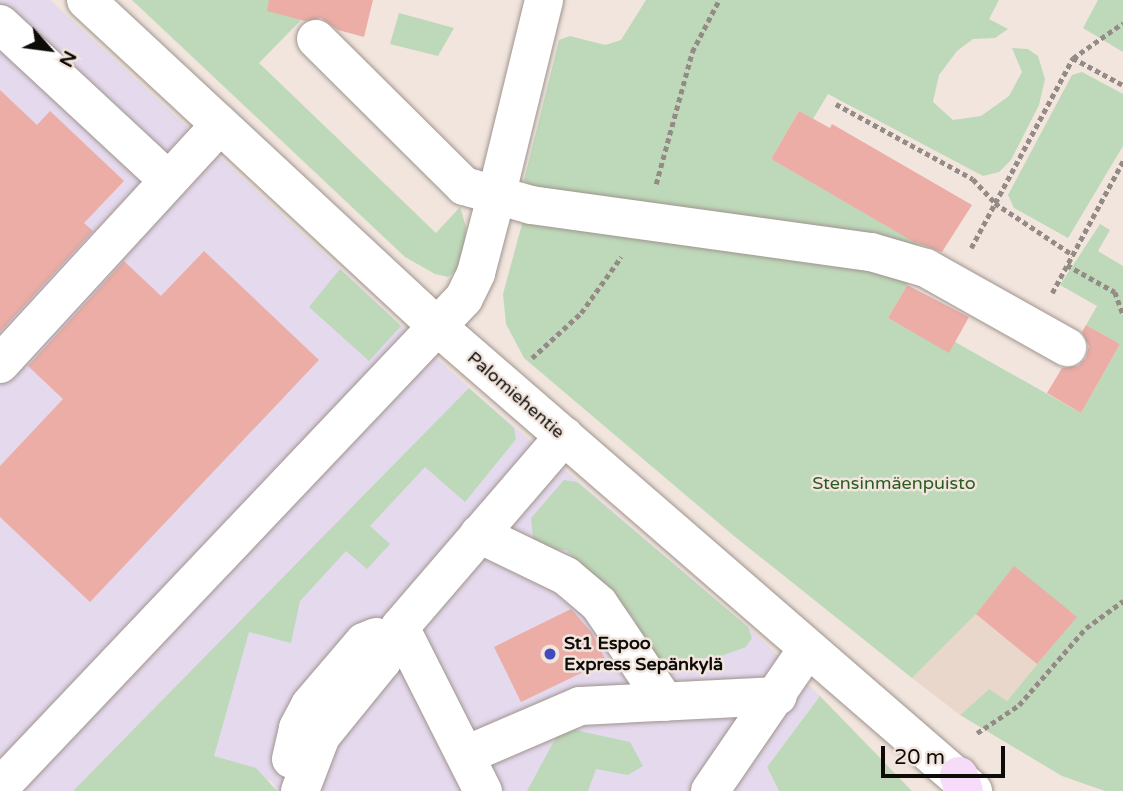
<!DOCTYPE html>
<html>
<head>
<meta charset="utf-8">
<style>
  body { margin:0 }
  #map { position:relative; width:1123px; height:791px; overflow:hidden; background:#f1e5de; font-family:"Varela Round",sans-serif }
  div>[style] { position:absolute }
  .commercial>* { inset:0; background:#e4d9ed }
  .built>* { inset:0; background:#ead7cc }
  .green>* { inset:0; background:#bed9b9 }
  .building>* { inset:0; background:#ebada6 }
  .path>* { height:4.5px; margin-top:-2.25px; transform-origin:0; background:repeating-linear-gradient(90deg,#948b86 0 5px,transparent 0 8.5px) }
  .roads { filter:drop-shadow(0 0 2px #9f948e) drop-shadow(0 0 2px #9f948e) }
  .minor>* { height:38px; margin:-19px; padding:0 19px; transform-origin:19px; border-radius:19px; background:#fff }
  .major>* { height:38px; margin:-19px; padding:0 19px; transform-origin:19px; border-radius:19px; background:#f7dcfa }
  .dots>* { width:19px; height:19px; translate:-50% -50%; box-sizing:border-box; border:4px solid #f1e5de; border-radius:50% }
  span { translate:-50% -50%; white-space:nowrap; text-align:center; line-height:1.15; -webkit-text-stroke:5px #f1e5de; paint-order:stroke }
  .street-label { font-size:18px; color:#0e0b08 }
  .park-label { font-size:18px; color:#2b5c22 }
  .poi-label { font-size:18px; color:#0e0b08; font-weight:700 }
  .left { translate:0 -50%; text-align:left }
  .north { position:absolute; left:14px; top:14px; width:70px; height:70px; -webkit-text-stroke:5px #f1e5de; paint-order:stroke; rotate:118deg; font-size:19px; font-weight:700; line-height:28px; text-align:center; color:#0e0b08 }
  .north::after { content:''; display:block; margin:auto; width:24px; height:32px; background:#0e0b08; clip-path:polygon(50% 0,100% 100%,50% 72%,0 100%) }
  .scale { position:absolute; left:881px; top:746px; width:124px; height:32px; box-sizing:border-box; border:4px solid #0e0b08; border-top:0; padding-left:9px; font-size:21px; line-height:24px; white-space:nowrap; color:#0e0b08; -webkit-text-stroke:5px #f1e5de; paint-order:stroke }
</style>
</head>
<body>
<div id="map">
  <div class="commercial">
    <div style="clip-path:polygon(0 0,50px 0,469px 388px,748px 627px,820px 696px,767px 767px,779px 791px,277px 791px,272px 781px,108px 755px,73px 791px,0 791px)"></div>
  </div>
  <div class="built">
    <div style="clip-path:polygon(1014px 566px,1077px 617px,1006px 702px,989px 689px,960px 715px,912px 678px,976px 614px)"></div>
  </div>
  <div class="green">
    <div style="clip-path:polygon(132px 0,275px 0,301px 20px,259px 63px,436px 233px,460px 207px,466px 227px,465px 254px,458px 269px,448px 277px,435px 274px,405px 257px)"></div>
    <div style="clip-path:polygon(646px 0,999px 0,989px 19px,1008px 29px,995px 38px,973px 39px,957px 51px,939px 75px,933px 102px,953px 120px,981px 116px,1009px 96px,1022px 72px,1012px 48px,1028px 49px,1038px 56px,1045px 79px,1039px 105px,1011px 160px,999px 172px,983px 176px,828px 94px,813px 119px,799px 111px,771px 159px,925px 248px,536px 191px,524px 180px,559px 40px,570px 36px,605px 45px,621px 40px)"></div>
    <div style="clip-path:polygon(1098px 0,1123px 0,1123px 52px,1083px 28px)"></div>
    <div style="clip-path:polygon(399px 13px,454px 28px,438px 56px,390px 44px)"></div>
    <div style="clip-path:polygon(1082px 72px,1123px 94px,1123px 146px,1068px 238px,1014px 208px,1008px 195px,1072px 75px)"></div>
    <div style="clip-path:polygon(531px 216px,913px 274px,888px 318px,949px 352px,955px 342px,1081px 413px,1120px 344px,1086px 325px,1097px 306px,1060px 285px,1100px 224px,1110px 230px,1098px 251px,1123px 266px,1123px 791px,1105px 791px,1062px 776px,960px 715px,989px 689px,1007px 701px,1076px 617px,1014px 567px,976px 614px,912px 678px,734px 536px,524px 358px,506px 324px,503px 294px,522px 224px)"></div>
    <div style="clip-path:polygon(340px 269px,401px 326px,369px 361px,309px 307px)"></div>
    <div style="clip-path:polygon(469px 388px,514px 428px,516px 439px,465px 502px,425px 467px,370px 526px,390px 544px,367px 569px,346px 551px,300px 601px,291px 643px,249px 632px,214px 756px,256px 768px,277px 791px,73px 791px)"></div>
    <div style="clip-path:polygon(564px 480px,577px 482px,748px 627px,752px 638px,746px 647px,718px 657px,691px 659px,683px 665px,661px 662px,635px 635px,636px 620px,566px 550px,543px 550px,533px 537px,531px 518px)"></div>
    <div style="clip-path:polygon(820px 696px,912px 791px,779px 791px,767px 767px)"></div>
    <div style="clip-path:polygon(566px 728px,630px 742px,643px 766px,628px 775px,596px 769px,588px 791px,527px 791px,560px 730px)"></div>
  </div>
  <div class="building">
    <div style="clip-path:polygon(269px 0,373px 0,364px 37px,338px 30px,321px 18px,305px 21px,267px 11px)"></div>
    <div style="clip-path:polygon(0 90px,37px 125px,50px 111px,124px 181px,84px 223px,93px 231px,0 332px)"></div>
    <div style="clip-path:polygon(799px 111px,830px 128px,832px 124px,972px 205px,942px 252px,914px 242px,771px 159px)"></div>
    <div style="clip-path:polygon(204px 251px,319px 360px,90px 602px,0 517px,0 466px,63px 399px,28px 366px,124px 261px,161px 296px)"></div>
    <div style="clip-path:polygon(907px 285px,969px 317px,949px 353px,888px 318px)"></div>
    <div style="clip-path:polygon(1086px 325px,1120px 344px,1081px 413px,1047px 393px,1062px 368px,1078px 366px,1086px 358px,1089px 346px,1082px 332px)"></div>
    <div style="clip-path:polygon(1014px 566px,1077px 617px,1037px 664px,976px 614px)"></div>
    <div style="clip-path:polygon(571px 609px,592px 633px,606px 661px,521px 702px,494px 647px)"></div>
  </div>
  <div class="path">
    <div style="left:1073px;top:58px;width:61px;rotate:-35deg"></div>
    <div style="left:836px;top:104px;width:156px;rotate:28.7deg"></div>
    <div style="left:973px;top:179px;width:33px;rotate:47deg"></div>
    <div style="left:995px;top:203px;width:94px;rotate:33.7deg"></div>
    <div style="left:656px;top:184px;width:137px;rotate:-74.7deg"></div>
    <div style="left:692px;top:52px;width:59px;rotate:-62.6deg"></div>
    <div style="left:971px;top:248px;width:216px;rotate:-61.8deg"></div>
    <div style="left:1073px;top:58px;width:57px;rotate:28.4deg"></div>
    <div style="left:1067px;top:265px;width:55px;rotate:29.4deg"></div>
    <div style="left:1115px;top:292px;width:23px;rotate:70deg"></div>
    <div style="left:1052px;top:293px;width:150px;rotate:-61.7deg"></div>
    <div style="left:532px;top:358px;width:67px;rotate:-42.6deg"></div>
    <div style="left:581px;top:313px;width:69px;rotate:-54.5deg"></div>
    <div style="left:977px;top:733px;width:50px;rotate:-33.7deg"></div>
    <div style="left:1019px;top:705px;width:102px;rotate:-49deg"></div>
    <div style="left:1086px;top:628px;width:46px;rotate:-36.1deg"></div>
  </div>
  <div class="roads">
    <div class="minor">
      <div style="left:86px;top:0;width:482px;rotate:42.9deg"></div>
      <div style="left:439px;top:328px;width:707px;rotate:40.93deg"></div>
      <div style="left:0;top:24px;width:228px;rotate:42.9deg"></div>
      <div style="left:316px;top:39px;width:209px;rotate:44.8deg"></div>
      <div style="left:464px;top:186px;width:70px;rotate:15.8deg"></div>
      <div style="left:531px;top:205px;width:343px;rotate:7.9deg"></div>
      <div style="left:871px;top:252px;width:57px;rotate:16.2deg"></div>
      <div style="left:926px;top:268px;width:162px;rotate:29.3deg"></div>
      <div style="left:0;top:364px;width:325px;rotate:-47.4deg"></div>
      <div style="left:479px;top:534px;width:97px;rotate:25.8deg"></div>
      <div style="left:566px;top:576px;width:43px;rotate:40.3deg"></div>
      <div style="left:599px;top:604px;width:118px;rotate:56deg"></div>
      <div style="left:400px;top:627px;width:184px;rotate:63.2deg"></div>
      <div style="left:466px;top:755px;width:124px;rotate:-23.3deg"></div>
      <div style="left:580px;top:706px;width:198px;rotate:-2.9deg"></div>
      <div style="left:291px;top:759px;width:32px;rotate:-77deg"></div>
      <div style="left:298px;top:728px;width:26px;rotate:-62deg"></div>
      <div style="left:310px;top:705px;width:83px;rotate:-49.4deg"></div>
      <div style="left:364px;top:642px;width:13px;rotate:-23deg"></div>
      <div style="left:0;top:787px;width:674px;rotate:-46.5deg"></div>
      <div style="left:464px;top:298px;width:28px;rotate:-64deg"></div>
      <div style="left:476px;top:273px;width:83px;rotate:-75.3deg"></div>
      <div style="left:497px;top:193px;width:199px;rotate:-76.3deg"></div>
      <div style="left:300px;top:791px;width:59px;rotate:-69.1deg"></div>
      <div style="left:321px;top:736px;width:97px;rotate:-50.9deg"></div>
      <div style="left:382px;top:661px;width:38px;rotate:-62deg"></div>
      <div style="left:400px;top:627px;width:252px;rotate:-49.3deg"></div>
      <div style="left:710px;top:791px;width:173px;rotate:-55.6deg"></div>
    </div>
    <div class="major">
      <div style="left:959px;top:776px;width:16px;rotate:72deg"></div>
    </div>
  </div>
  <div class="dots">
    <div style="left:550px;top:654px;background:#424abe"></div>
  </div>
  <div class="street-label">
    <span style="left:516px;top:395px;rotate:41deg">Palomiehentie</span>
  </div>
  <div class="park-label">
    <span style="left:894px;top:483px">Stensinmäenpuisto</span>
  </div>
  <div class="poi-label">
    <span class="left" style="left:564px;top:654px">St1 Espoo<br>Express Sepänkylä</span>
  </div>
  <div class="north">N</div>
  <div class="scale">20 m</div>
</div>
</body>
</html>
